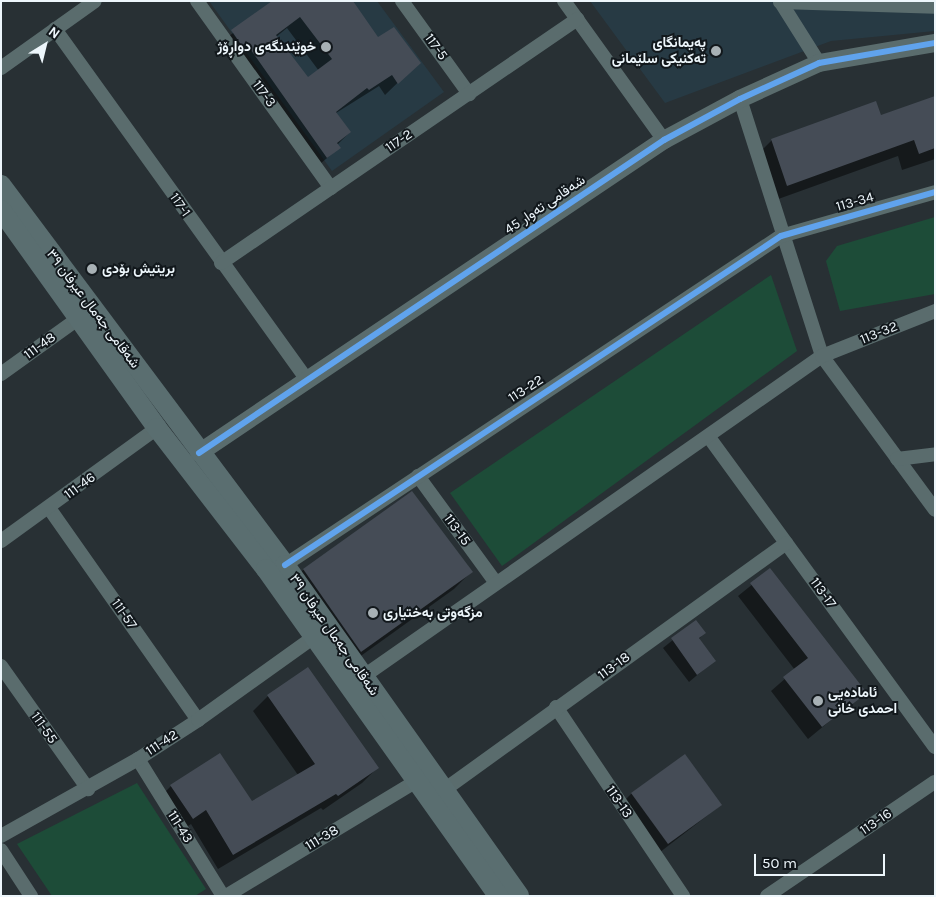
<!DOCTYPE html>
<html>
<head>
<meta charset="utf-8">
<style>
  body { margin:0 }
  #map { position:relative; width:936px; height:897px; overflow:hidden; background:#283034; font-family:Karla,Vazirmatn,sans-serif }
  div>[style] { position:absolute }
  .built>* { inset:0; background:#273a44 }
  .green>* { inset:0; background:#1d4c38 }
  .shadow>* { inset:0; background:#0007 }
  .building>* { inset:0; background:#454c56 }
  .minor>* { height:14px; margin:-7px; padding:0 7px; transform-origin:7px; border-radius:7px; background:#5a6c6d }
  .tertiary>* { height:18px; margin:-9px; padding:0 9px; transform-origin:9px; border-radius:9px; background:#5a6c6d }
  .secondary>* { height:20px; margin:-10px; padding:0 10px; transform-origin:10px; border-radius:10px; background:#5a6e70 }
  .cycleway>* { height:6px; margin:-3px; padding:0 3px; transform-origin:3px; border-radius:3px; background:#60a3ed }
  .dots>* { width:14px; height:14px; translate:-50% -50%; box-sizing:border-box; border:2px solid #12181c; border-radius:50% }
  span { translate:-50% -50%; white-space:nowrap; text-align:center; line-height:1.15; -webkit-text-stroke:4px #12181c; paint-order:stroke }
  .poi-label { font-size:14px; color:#edf6fb; font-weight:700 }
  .right { translate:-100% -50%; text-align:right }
  .left { translate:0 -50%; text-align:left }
  .street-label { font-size:14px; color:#edf6fb }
  .frame { position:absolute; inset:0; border:2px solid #edf6fb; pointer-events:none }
  .north { position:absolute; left:20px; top:20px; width:50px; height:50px; -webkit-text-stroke:4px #12181c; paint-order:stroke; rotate:36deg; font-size:14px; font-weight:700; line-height:20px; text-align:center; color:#edf6fb }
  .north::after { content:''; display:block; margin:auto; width:18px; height:22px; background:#edf6fb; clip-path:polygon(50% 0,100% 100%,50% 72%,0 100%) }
  .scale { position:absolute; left:754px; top:854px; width:131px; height:22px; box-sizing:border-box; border:2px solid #edf6fb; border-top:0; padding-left:6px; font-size:15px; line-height:18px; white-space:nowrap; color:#edf6fb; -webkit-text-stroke:4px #12181c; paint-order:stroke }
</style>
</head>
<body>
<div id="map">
  <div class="built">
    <div style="clip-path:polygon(209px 1px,377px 1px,444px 92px,332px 171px)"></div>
    <div style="clip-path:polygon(590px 1px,935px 1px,935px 31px,831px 41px,665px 103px)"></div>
  </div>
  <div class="green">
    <div style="clip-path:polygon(935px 217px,935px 294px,840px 311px,826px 261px,837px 246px)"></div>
    <div style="clip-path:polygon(771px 275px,797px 351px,502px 566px,450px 493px)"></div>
    <div style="clip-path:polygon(137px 783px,206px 889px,195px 896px,52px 896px,17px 844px)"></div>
  </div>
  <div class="shadow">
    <div style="clip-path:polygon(evenodd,274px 1px,355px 1px,353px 4px,378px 39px,419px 62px,385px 95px,379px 86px,336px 113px,350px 132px,337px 145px,339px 148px,314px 169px,233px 55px,228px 58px,219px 44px,274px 1px,287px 28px,319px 71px,307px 79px,276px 37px,287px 28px)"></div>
    <div style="clip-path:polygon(935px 98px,935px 159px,902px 170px,898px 156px,770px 202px,755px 157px,772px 140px,880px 117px)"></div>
    <div style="clip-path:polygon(412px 493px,471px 572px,454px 589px,344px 668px,287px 587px,303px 570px)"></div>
    <div style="clip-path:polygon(770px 570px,865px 692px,808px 739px,771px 691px,795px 670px,738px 596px)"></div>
    <div style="clip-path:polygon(695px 622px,704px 633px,699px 639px,715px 660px,689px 682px,663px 648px)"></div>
    <div style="clip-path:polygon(268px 696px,377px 768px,362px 783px,323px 810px,321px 808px,218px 869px,191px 824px,178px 833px,156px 801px,171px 786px,252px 803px,298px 775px,253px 711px)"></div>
    <div style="clip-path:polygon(632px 793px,721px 805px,655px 856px,619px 806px)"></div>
  </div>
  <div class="building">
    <div style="clip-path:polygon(evenodd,272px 1px,353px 1px,378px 37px,394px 27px,421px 63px,398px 84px,392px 75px,369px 90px,367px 88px,336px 112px,351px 132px,337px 143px,341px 148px,327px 158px,246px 43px,242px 46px,231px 30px,272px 1px,300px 17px,332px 59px,308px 77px,276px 35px,300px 17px)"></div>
    <div style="clip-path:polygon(935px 96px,935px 148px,919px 154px,914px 140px,787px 186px,771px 139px,876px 101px,881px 115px)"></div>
    <div style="clip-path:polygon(412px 491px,473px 572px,361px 652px,303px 569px)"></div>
    <div style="clip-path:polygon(770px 568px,867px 693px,822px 727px,783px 677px,808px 658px,750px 583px)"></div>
    <div style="clip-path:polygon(696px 620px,706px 633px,699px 638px,716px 661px,697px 675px,671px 638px)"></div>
    <div style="clip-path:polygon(308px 667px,379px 768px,338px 796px,336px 794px,233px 855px,206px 810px,193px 819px,170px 785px,220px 753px,252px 801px,315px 764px,267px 695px)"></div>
    <div style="clip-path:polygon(685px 754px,722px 805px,668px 844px,631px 793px)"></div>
  </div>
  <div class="minor">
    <div style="left:197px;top:1px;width:230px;rotate:54.4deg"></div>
    <div style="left:402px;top:1px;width:115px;rotate:54.2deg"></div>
    <div style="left:564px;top:1px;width:171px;rotate:54.3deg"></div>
    <div style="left:780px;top:1px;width:73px;rotate:57.8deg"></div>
    <div style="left:780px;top:2px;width:155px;rotate:1.8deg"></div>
    <div style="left:55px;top:29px;width:432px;rotate:54.3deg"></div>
    <div style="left:1px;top:68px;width:115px;rotate:-35.5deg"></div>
    <div style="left:740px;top:99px;width:270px;rotate:72.3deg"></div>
    <div style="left:822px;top:356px;width:191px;rotate:53.7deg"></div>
    <div style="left:221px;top:263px;width:432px;rotate:-34.4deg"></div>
    <div style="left:1px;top:374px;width:96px;rotate:-35.7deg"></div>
    <div style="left:711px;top:440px;width:380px;rotate:53.9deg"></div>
    <div style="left:897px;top:459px;width:38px;rotate:-7deg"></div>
    <div style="left:418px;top:476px;width:132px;rotate:53.9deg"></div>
    <div style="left:49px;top:508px;width:259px;rotate:54.9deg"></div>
    <div style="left:1px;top:541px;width:193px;rotate:-35.9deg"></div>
    <div style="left:285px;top:565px;width:595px;rotate:-33.56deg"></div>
    <div style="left:781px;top:236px;width:160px;rotate:-15.9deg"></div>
    <div style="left:1px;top:666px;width:151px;rotate:54.7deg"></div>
    <div style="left:364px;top:676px;width:559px;rotate:-34.94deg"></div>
    <div style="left:822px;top:356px;width:122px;rotate:-21.7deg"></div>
    <div style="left:556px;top:707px;width:228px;rotate:56.1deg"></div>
    <div style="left:138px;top:759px;width:161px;rotate:58.2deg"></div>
    <div style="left:444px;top:790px;width:422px;rotate:-35.8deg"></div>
    <div style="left:1px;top:836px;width:157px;rotate:-29.3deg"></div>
    <div style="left:138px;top:759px;width:72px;rotate:-33deg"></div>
    <div style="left:198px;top:720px;width:143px;rotate:-35.6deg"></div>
    <div style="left:1px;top:850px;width:55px;rotate:56.9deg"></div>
    <div style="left:226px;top:896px;width:223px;rotate:-31.1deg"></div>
    <div style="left:767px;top:896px;width:203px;rotate:-34.2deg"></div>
  </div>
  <div class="tertiary">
    <div style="left:199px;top:453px;width:561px;rotate:-33.95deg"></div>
    <div style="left:664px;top:140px;width:86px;rotate:-28.3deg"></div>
    <div style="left:740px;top:99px;width:87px;rotate:-24.5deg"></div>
    <div style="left:819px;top:63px;width:118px;rotate:-9.8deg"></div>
  </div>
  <div class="secondary">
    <div style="left:1px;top:185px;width:474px;rotate:53.2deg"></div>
    <div style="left:285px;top:565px;width:405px;rotate:54.7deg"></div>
    <div style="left:1px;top:210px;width:268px;rotate:54.4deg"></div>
    <div style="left:157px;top:428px;width:178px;rotate:52.3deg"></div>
    <div style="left:266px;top:569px;width:401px;rotate:54.6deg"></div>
  </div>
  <div class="cycleway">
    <div style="left:199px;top:453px;width:561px;rotate:-33.95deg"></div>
    <div style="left:664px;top:140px;width:86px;rotate:-28.3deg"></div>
    <div style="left:740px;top:99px;width:87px;rotate:-24.5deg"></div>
    <div style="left:819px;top:63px;width:118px;rotate:-9.8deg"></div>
    <div style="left:285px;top:565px;width:595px;rotate:-33.56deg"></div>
    <div style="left:781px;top:236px;width:160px;rotate:-15.9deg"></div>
  </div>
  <div class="dots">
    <div style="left:326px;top:47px;background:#a8b1b5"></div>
    <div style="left:716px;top:51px;background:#a8b1b5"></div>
    <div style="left:92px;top:269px;background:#a8b1b5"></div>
    <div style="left:373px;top:613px;background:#a8b1b5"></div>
    <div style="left:818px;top:701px;background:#a8b1b5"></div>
  </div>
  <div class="poi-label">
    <span class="right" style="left:706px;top:51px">پەیمانگای<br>تەکنیکی سلێمانی</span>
    <span class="right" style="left:316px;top:47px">خوێندنگەی دواڕۆژ</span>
    <span class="left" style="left:102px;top:269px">بریتیش بۆدی</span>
    <span class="left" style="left:383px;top:613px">مزگەوتی بەختیاری</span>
    <span class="left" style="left:828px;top:701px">ئامادەیی<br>احمدی خانی</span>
  </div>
  <div class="street-label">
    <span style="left:436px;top:47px;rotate:54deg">117-5</span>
    <span style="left:264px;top:94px;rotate:54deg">117-3</span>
    <span style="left:399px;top:141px;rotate:-34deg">117-2</span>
    <span style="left:855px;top:202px;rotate:-16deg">113-34</span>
    <span style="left:180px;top:205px;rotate:55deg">117-1</span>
    <span style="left:545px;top:205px;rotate:-34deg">شەقامی تەوار 45</span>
    <span style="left:93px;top:309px;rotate:53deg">شەقامی جەمال عیرفان ٣٩</span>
    <span style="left:879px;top:333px;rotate:-22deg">113-32</span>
    <span style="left:40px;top:346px;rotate:-36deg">111-48</span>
    <span style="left:526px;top:389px;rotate:-33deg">113-22</span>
    <span style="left:80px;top:486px;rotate:-36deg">111-46</span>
    <span style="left:457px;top:530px;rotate:54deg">113-15</span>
    <span style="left:823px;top:593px;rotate:54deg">113-17</span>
    <span style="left:124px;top:614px;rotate:55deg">111-57</span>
    <span style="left:334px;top:635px;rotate:55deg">شەقامی جەمال عیرفان ٣٩</span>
    <span style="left:614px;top:666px;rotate:-36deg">113-18</span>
    <span style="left:44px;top:728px;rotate:55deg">111-55</span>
    <span style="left:162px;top:743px;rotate:-33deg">111-42</span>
    <span style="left:619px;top:802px;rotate:56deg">113-13</span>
    <span style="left:876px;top:822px;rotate:-34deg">113-16</span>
    <span style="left:180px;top:827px;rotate:58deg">111-43</span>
    <span style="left:322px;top:838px;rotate:-31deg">111-38</span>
  </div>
  <div class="frame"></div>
  <div class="north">N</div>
  <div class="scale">50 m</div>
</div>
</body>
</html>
